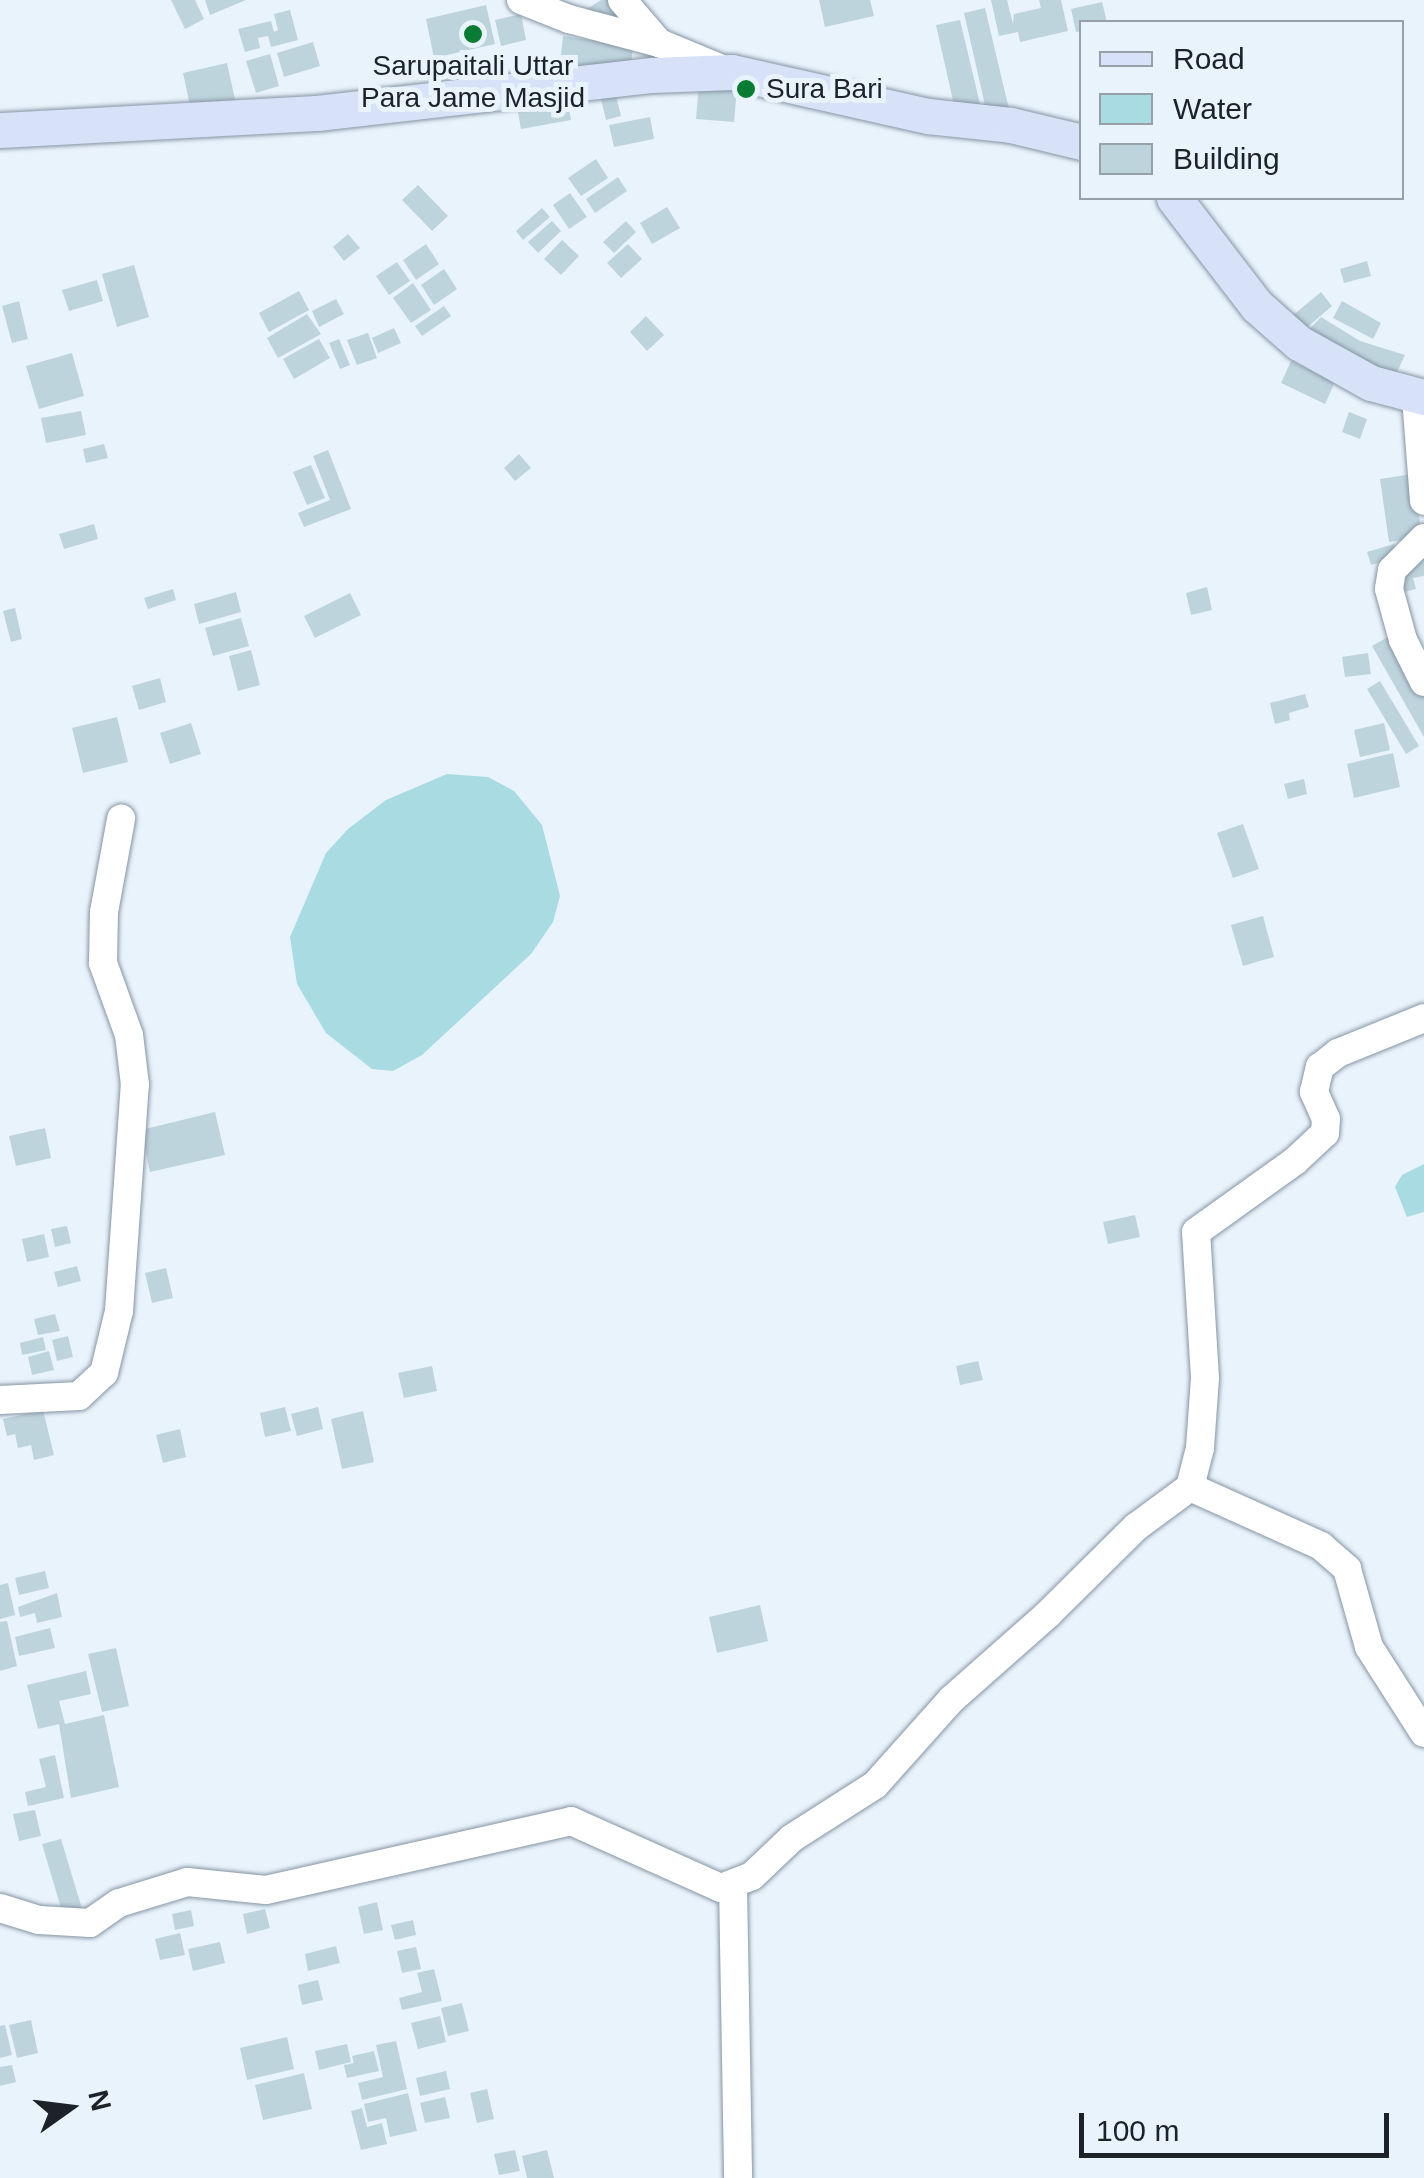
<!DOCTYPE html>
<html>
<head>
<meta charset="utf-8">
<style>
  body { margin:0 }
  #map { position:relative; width:1424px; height:2178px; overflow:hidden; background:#e9f3fc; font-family:Helvetica,sans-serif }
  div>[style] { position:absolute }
  .water>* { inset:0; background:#a8dbe2 }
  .building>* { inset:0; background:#bed4dd }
  .roads { filter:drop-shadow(0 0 2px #8595a3) drop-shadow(0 0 2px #8595a3) }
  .minor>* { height:28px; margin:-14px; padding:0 14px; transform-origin:14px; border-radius:14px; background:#fff }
  .major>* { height:35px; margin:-17.5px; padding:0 17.5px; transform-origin:17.5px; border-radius:17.5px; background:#d7e2f8 }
  .dots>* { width:28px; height:28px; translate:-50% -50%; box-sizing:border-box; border:5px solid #e9f3fc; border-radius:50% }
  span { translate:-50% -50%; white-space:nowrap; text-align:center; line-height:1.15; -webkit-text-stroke:10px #e9f3fc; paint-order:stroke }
  .poi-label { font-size:28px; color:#1c2228 }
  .left { translate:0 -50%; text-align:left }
  .legend { position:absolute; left:1079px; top:20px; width:325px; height:180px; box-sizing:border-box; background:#e9f3fc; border:2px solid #979fa7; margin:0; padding:12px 18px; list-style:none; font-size:30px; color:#1c2228 }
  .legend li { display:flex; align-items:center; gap:20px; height:50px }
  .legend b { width:50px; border:2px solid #979fa7 }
  .north { position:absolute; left:20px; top:2058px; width:100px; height:100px; -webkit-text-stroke:8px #e9f3fc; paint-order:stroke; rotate:76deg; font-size:28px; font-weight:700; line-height:40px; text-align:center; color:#1c2228 }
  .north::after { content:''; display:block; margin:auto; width:35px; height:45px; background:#1c2228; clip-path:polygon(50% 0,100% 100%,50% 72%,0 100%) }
  .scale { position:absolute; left:1079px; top:2113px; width:310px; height:45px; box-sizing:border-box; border:5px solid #1c2228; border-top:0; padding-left:12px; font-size:30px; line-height:35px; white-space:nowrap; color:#1c2228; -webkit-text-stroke:8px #e9f3fc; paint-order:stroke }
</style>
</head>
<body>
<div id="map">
  <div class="water">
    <div style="clip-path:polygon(447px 774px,488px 777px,514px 791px,542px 825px,560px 896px,553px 922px,531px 954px,422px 1055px,393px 1071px,372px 1069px,326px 1033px,297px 984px,290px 937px,326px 853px,348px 829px,386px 800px)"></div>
    <div style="clip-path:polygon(1424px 1164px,1424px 1212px,1407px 1217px,1395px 1187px,1402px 1175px)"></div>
  </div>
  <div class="building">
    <div style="clip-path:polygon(171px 0,195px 0,204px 19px,185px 29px)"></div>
    <div style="clip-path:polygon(205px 0,246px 0,210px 15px)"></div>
    <div style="clip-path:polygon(601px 0,615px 0,632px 27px,582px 12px)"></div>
    <div style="clip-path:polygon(819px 0,870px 0,874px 16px,825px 27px)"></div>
    <div style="clip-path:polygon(991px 0,1007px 0,1013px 24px,1014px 14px,1041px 8px,1039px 0,1061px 0,1068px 31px,1020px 42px,1018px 32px,999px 36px)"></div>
    <div style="clip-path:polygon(1102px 2px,1107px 22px,1082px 22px,1082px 31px,1076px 32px,1071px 9px)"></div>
    <div style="clip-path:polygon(486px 5px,495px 44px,434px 58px,426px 19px)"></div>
    <div style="clip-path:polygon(985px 8px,1009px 109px,987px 114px,964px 13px)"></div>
    <div style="clip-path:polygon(290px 10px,298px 40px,271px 47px,268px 36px,258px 38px,260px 48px,245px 52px,238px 29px,271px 21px,274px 32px,278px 30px,274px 14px)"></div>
    <div style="clip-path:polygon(521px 14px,526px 40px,501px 46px,495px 20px)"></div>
    <div style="clip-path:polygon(960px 20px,981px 108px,956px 114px,936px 25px)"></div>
    <div style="clip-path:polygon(563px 36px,633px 46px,630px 74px,560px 65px)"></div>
    <div style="clip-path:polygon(313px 42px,320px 66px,284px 77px,277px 53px)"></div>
    <div style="clip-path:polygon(270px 54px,279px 86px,256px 93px,246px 61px)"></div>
    <div style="clip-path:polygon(479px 56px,484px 79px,471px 82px,466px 58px)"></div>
    <div style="clip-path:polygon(227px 63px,236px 104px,192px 115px,183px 73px)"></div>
    <div style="clip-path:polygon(699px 84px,737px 88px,734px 122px,696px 119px)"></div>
    <div style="clip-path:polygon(616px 96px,621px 116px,606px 120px,601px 99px)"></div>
    <div style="clip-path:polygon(567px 98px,571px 120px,521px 129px,517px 107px)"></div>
    <div style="clip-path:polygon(650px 117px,654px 139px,614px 147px,609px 125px)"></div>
    <div style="clip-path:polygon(596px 159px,608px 178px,581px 196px,568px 178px)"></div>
    <div style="clip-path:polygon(618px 177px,627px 191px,595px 213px,586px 199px)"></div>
    <div style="clip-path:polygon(418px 185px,448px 216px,432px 231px,402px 200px)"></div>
    <div style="clip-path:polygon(570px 193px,587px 217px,569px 229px,553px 205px)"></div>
    <div style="clip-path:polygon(667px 207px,680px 228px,652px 244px,640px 223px)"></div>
    <div style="clip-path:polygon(542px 208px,550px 217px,523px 240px,516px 231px)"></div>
    <div style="clip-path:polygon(552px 221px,561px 231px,538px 253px,528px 242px)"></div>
    <div style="clip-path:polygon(626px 221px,636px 232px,614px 253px,603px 242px)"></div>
    <div style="clip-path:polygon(348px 234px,360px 248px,344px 261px,333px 247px)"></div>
    <div style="clip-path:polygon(562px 240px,579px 256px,561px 275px,544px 259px)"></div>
    <div style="clip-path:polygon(426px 244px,439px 264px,416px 280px,403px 260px)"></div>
    <div style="clip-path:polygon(628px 244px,642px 259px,621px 278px,607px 263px)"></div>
    <div style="clip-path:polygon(1367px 261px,1371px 276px,1344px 283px,1340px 269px)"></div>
    <div style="clip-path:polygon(397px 262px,410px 281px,389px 295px,376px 276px)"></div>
    <div style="clip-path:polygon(134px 265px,149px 317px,117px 327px,102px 274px)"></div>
    <div style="clip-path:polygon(444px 269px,457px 289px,434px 305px,421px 285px)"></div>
    <div style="clip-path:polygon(97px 280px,103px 301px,69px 311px,62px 290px)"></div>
    <div style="clip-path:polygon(413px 283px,431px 310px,411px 323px,393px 298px)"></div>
    <div style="clip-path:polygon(299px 291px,309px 310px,269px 332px,259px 313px)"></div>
    <div style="clip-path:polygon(1321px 292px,1332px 306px,1304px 330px,1292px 316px)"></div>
    <div style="clip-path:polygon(336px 299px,344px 314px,319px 327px,312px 311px)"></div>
    <div style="clip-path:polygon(19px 301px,28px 339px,12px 343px,2px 306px)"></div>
    <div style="clip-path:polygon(1342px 301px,1381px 323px,1373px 339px,1333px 318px)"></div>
    <div style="clip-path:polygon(444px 306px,451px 316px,422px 336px,415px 326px)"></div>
    <div style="clip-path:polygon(307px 314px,321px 334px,278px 358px,267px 338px)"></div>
    <div style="clip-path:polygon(646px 316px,664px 335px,647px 351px,630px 332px)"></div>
    <div style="clip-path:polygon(1321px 317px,1360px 341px,1405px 355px,1397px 372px,1375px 366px,1308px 331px)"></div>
    <div style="clip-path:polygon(394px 328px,401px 343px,378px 353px,372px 338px)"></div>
    <div style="clip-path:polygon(368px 333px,377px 358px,357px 365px,347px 340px)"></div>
    <div style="clip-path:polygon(319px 339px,330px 358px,294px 379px,283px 359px)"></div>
    <div style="clip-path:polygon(339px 339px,350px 365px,340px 369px,329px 343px)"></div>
    <div style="clip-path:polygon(72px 353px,84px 396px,39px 409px,26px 366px)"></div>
    <div style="clip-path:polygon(1291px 361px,1335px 382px,1325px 404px,1281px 383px)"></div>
    <div style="clip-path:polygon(81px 411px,86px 435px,46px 443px,41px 418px)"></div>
    <div style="clip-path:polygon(1349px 412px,1367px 419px,1360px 439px,1342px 432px)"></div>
    <div style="clip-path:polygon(104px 444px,108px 458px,86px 463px,83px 449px)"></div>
    <div style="clip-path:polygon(328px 450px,351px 509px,304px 527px,298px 513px,330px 500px,313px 456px)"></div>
    <div style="clip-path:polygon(519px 454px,531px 468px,515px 481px,504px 468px)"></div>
    <div style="clip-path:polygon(311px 465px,325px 498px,307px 505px,293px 472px)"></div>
    <div style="clip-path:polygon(1413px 474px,1422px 537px,1389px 542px,1380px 479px)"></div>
    <div style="clip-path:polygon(94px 524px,98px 539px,64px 549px,59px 534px)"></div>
    <div style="clip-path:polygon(1394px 544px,1397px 557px,1371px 565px,1367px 552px)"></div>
    <div style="clip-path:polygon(1424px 559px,1424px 576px,1413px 578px,1416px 589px,1404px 592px,1398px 565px)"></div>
    <div style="clip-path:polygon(1207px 587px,1212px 610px,1191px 615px,1186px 593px)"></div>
    <div style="clip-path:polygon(173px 589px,176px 600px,148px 609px,144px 598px)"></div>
    <div style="clip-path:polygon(236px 592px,241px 612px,199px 624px,194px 604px)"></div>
    <div style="clip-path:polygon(350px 593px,361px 615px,315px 638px,304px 616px)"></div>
    <div style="clip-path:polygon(15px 608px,22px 639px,11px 642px,3px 611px)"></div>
    <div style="clip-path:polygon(241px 618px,249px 646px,213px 656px,205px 628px)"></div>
    <div style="clip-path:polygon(1393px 634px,1424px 689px,1424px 737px,1372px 646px)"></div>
    <div style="clip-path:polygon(251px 650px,260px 685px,238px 691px,229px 656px)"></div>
    <div style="clip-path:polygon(1368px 653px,1371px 674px,1345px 677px,1342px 657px)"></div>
    <div style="clip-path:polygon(160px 678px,166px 702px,139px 710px,132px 686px)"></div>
    <div style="clip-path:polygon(1380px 681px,1419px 746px,1406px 754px,1367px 689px)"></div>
    <div style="clip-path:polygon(1305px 694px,1309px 707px,1289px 713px,1290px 720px,1275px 724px,1270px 703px)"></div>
    <div style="clip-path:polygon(117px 717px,128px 762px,83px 773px,72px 728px)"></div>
    <div style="clip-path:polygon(191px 723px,201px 754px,170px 764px,160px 733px)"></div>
    <div style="clip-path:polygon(1384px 723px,1390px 750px,1360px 757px,1354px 730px)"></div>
    <div style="clip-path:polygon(1393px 753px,1400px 787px,1354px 798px,1347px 764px)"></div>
    <div style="clip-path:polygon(1304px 779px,1307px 794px,1288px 799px,1284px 784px)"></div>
    <div style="clip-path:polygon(1243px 824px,1259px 869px,1233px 878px,1217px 833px)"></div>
    <div style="clip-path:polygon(1263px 916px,1274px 957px,1243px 966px,1231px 925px)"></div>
    <div style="clip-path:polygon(215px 1112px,225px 1155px,150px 1172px,141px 1130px)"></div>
    <div style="clip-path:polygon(45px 1128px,51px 1158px,16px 1166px,9px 1136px)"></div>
    <div style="clip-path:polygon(1135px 1215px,1140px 1237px,1108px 1244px,1103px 1222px)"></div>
    <div style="clip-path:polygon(67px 1226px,71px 1243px,55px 1247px,51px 1229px)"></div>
    <div style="clip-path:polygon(44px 1234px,49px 1257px,27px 1262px,22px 1239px)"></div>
    <div style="clip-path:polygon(77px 1266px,81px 1281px,58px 1287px,54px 1272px)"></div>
    <div style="clip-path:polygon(166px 1268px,173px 1298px,152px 1303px,145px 1273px)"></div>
    <div style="clip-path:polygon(55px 1314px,60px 1331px,38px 1335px,34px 1319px)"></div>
    <div style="clip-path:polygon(68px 1336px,73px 1357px,57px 1361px,52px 1340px)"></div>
    <div style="clip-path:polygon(43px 1337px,46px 1350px,22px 1355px,20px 1343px)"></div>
    <div style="clip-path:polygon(49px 1351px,54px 1370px,32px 1375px,28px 1357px)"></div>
    <div style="clip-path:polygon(978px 1361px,983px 1380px,960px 1385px,956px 1366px)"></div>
    <div style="clip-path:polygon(432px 1366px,437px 1391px,404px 1398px,398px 1373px)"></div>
    <div style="clip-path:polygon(285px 1407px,291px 1431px,265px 1437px,260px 1413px)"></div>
    <div style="clip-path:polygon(318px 1407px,323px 1429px,297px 1436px,291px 1414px)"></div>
    <div style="clip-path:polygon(43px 1410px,54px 1455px,34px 1460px,31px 1445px,18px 1448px,15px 1434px,7px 1436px,3px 1419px)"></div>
    <div style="clip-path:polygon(363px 1411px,374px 1462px,342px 1469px,331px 1419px)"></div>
    <div style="clip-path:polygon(180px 1429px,186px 1457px,163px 1463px,156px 1435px)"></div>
    <div style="clip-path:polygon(45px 1571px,49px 1588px,19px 1595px,15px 1578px)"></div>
    <div style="clip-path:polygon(8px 1583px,15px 1615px,0 1619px,0 1585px)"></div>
    <div style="clip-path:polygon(57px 1593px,62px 1617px,37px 1623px,35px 1613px,20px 1617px,18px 1607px)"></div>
    <div style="clip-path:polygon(760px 1605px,768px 1641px,717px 1653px,709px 1617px)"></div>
    <div style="clip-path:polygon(7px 1621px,17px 1666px,0 1671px,0 1622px)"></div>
    <div style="clip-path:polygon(50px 1628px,55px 1648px,19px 1656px,15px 1637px)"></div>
    <div style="clip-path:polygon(116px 1648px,129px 1706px,102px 1712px,88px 1654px)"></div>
    <div style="clip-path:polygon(86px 1671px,91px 1694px,59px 1701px,65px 1724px,104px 1715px,119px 1787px,71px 1798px,59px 1724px,38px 1729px,27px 1685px)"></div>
    <div style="clip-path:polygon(55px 1755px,64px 1798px,28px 1806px,25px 1792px,46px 1787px,39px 1759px)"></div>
    <div style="clip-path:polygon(35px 1810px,41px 1836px,19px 1841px,13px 1814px)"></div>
    <div style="clip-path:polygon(61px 1839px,83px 1912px,64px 1918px,42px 1844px)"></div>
    <div style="clip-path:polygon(377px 1902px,383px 1930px,364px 1934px,358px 1907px)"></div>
    <div style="clip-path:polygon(265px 1909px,270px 1928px,247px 1934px,243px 1914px)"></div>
    <div style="clip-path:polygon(191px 1910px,194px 1926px,175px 1930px,172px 1914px)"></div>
    <div style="clip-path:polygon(413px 1920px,416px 1935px,395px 1940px,391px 1925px)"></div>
    <div style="clip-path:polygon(180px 1933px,185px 1955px,160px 1960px,155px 1939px)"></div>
    <div style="clip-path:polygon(220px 1942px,225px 1963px,193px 1971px,188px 1949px)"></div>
    <div style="clip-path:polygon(336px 1946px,340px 1963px,308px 1971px,305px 1954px)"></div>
    <div style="clip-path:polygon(416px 1947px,421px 1969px,402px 1973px,397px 1951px)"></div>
    <div style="clip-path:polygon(434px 1969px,442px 2001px,402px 2010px,399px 1998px,422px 1992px,417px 1973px)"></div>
    <div style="clip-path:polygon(318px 1980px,323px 2000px,302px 2005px,298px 1985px)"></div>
    <div style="clip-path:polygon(462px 2003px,469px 2031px,448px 2036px,441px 2008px)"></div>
    <div style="clip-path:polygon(440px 2016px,446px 2042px,418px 2049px,411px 2023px)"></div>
    <div style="clip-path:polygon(31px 2020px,38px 2053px,17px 2058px,9px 2025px)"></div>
    <div style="clip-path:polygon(5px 2025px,12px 2055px,0 2058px,0 2026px)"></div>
    <div style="clip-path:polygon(287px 2037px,294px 2069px,247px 2080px,240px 2048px)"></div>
    <div style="clip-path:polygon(396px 2041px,407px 2089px,362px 2100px,358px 2083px,383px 2077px,376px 2045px)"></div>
    <div style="clip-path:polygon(347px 2044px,351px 2062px,319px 2070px,315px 2051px)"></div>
    <div style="clip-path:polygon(374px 2051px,379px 2071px,347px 2078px,344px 2065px,354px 2063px,352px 2056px)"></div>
    <div style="clip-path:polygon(12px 2065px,16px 2082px,0 2086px,0 2067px)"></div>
    <div style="clip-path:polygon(446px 2071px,450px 2089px,420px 2096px,416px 2078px)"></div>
    <div style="clip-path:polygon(304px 2073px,312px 2109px,263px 2120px,255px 2085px)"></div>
    <div style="clip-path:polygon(487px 2089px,494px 2119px,477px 2123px,470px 2093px)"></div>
    <div style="clip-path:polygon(408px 2093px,417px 2131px,390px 2137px,386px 2118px,368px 2122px,364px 2104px)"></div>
    <div style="clip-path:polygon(445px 2097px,450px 2118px,425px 2123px,420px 2103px)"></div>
    <div style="clip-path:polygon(362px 2108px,367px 2127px,382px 2123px,387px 2144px,361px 2150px,351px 2111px)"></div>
    <div style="clip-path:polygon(515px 2150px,520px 2171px,499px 2175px,494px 2154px)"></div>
    <div style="clip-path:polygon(547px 2150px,554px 2178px,527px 2178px,522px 2156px)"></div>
  </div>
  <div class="roads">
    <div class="minor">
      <div style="left:521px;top:0;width:52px;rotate:21.6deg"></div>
      <div style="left:569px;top:19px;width:93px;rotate:14.9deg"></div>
      <div style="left:659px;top:43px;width:68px;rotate:22.4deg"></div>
      <div style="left:622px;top:0;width:57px;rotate:49.3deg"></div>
      <div style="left:1416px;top:397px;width:104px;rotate:85.6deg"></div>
      <div style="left:1424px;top:538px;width:45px;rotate:135deg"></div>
      <div style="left:1392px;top:570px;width:19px;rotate:99deg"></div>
      <div style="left:1389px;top:589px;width:53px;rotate:74.6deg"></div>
      <div style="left:1403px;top:640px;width:47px;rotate:63.4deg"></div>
      <div style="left:0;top:1400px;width:79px;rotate:-2.9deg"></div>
      <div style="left:79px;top:1396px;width:34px;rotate:-43deg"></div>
      <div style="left:104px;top:1373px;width:64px;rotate:-76.4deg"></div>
      <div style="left:119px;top:1311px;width:227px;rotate:-86deg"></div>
      <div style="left:135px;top:1085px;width:50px;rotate:-96.8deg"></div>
      <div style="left:129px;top:1035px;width:77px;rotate:-109.9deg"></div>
      <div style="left:103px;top:963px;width:51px;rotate:-88.9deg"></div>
      <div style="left:104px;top:912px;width:95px;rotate:-79.6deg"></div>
      <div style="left:1190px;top:1487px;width:144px;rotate:24.2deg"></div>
      <div style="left:1321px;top:1546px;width:35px;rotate:41deg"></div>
      <div style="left:1347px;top:1569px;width:81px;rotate:74.2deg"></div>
      <div style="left:1369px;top:1647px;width:102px;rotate:57.4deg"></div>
      <div style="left:733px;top:1885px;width:293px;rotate:89deg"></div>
      <div style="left:0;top:1908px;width:41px;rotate:17.1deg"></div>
      <div style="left:39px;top:1920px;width:51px;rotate:3.4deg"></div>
      <div style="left:90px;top:1923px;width:35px;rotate:-35deg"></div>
      <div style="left:119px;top:1903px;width:71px;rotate:-17.2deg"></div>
      <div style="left:187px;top:1882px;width:79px;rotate:5.8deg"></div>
      <div style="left:266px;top:1890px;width:313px;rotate:-12.7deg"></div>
      <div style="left:571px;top:1821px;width:164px;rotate:24.1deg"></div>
      <div style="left:721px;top:1888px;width:33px;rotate:-21deg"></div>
      <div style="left:752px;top:1876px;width:55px;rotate:-43.5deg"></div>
      <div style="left:792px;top:1838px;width:98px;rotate:-32.6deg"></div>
      <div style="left:875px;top:1785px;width:115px;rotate:-48.2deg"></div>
      <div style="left:952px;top:1699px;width:128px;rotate:-41.5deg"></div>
      <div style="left:1048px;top:1614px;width:124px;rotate:-44.7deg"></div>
      <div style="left:1136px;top:1527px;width:67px;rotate:-36.5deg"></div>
      <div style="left:1190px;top:1487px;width:40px;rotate:-75.6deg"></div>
      <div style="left:1200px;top:1448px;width:70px;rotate:-85.9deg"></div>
      <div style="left:1205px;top:1378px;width:146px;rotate:-93.5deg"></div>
      <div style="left:1196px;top:1232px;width:122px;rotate:-35.6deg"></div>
      <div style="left:1295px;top:1161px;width:41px;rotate:-43deg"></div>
      <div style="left:1325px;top:1133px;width:14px;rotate:-86deg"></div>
      <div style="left:1326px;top:1119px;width:30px;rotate:-114deg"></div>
      <div style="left:1314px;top:1092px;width:26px;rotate:-77deg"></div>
      <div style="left:1320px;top:1067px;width:23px;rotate:-38deg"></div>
      <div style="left:1338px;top:1053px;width:93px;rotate:-22.1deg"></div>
    </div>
    <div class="major">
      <div style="left:0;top:130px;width:317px;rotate:-3.1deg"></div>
      <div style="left:317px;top:113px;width:337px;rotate:-6.5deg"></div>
      <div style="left:652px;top:75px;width:80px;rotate:-2.1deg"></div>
      <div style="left:732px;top:72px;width:201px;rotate:12.7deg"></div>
      <div style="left:928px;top:116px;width:83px;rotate:6.2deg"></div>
      <div style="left:1011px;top:125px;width:73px;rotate:13.5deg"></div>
      <div style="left:1174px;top:198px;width:136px;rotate:52.5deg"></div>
      <div style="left:1257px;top:306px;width:56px;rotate:41.4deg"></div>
      <div style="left:1299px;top:343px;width:82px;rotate:29.1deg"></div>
      <div style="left:1371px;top:383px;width:55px;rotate:14.8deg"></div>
    </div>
  </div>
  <div class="dots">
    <div style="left:473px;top:34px;background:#087c33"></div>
    <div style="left:746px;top:89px;background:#087c33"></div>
  </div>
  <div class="poi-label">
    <span style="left:473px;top:82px">Sarupaitali Uttar<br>Para Jame Masjid</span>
    <span class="left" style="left:766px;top:89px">Sura Bari</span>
  </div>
  <ul class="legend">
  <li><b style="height:12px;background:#d7e2f8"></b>Road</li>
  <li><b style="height:28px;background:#a8dbe2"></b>Water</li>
  <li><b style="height:28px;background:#bed4dd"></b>Building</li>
  </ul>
  <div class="north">N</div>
  <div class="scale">100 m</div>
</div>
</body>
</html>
